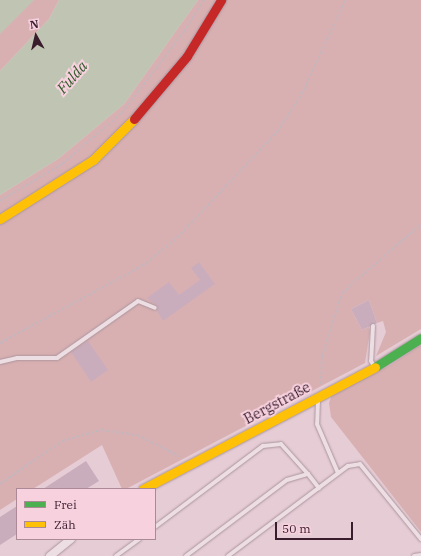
<!DOCTYPE html>
<html>
<head>
<meta charset="utf-8">
<style>
  body { margin:0 }
  #map { position:relative; width:421px; height:556px; overflow:hidden; background:#e6ccd5; font-family:"IBM Plex Serif",serif }
  div>[style] { position:absolute }
  .green>* { inset:0; background:#d9b0b2 }
  .water>* { inset:0; background:#c0c5b3 }
  .building>* { inset:0; background:#caadbc }
  .path>* { height:2px; margin-top:-1px; transform-origin:0; background:repeating-linear-gradient(90deg,#c5b5bc 0 3px,transparent 0 5px) }
  .roads { filter:drop-shadow(0 0 1px #ab959e) drop-shadow(0 0 1px #ab959e) }
  .lane>* { height:4px; margin:-2px; padding:0 2px; transform-origin:2px; border-radius:2px; background:#eddee3 }
  .street>* { height:8px; margin:-4px; padding:0 4px; transform-origin:4px; border-radius:4px; background:#eddee3 }
  .fast>* { height:9px; margin:-4.5px; padding:0 4.5px; transform-origin:4.5px; border-radius:4.5px; background:#4caf50 }
  .slow>* { height:9px; margin:-4.5px; padding:0 4.5px; transform-origin:4.5px; border-radius:4.5px; background:#ffc107 }
  .jam>* { height:9px; margin:-4.5px; padding:0 4.5px; transform-origin:4.5px; border-radius:4.5px; background:#c62828 }
  span { translate:-50% -50%; white-space:nowrap; text-align:center; line-height:1.15; -webkit-text-stroke:4px #f7d1de; paint-order:stroke }
  .street-label { font-size:14px; color:#391d2d }
  .water-label { font-size:15px; color:#315a2b; font-style:italic }
  .legend { position:absolute; left:16px; top:488px; width:140px; height:52px; box-sizing:border-box; background:#f7d1de; border:1px solid #ab8997; margin:0; padding:5px 7px; list-style:none; font-size:12px; color:#391d2d }
  .legend li { display:flex; align-items:center; gap:8px; height:20px }
  .legend b { width:20px; border:1px solid #ab8997 }
  .north { position:absolute; left:16px; top:16px; width:40px; height:40px; -webkit-text-stroke:3px #f7d1de; paint-order:stroke; rotate:352deg; font-size:11px; font-weight:700; line-height:16px; text-align:center; color:#391d2d }
  .north::after { content:''; display:block; margin:auto; width:14px; height:18px; background:#391d2d; clip-path:polygon(50% 0,100% 100%,50% 72%,0 100%) }
  .scale { position:absolute; left:275px; top:522px; width:78px; height:18px; box-sizing:border-box; border:2px solid #391d2d; border-top:0; padding-left:5px; font-size:12px; line-height:14px; white-space:nowrap; color:#391d2d; -webkit-text-stroke:3px #f7d1de; paint-order:stroke }
</style>
</head>
<body>
<div id="map">
  <div class="green">
    <div style="clip-path:polygon(0 0,59px 0,49px 19px,0 71px)"></div>
    <div style="clip-path:polygon(198px 0,421px 0,421px 329px,376px 356px,386px 332px,383px 321px,377px 323px,369px 300px,351px 309px,362px 330px,369px 327px,370px 331px,365px 363px,126px 489px,122px 489px,102px 445px,33px 489px,17px 489px,17px 499px,0 510px,0 195px,58px 159px,124px 104px)"></div>
    <div style="clip-path:polygon(421px 345px,421px 532px,331px 417px,329px 403px,332px 394px,389px 366px)"></div>
  </div>
  <div class="water">
    <div style="clip-path:polygon(0 0,34px 0,0 34px)"></div>
    <div style="clip-path:polygon(59px 0,198px 0,124px 104px,58px 159px,0 195px,0 71px,49px 19px)"></div>
  </div>
  <div class="building">
    <div style="clip-path:polygon(199px 262px,215px 284px,163px 321px,157px 311px,158px 306px,147px 298px,169px 282px,179px 295px,200px 280px,191px 268px)"></div>
    <div style="clip-path:polygon(369px 300px,377px 323px,362px 330px,351px 309px)"></div>
    <div style="clip-path:polygon(88px 341px,108px 370px,91px 382px,71px 352px)"></div>
    <div style="clip-path:polygon(86px 461px,99px 481px,86px 489px,43px 489px)"></div>
    <div style="clip-path:polygon(17px 506px,17px 534px,0 545px,0 517px)"></div>
  </div>
  <div class="path">
    <div style="left:0;top:201px;width:72px;rotate:-30.8deg"></div>
    <div style="left:62px;top:164px;width:79px;rotate:-40.4deg"></div>
    <div style="left:122px;top:113px;width:102px;rotate:-52.6deg"></div>
    <div style="left:184px;top:32px;width:38px;rotate:-58deg"></div>
    <div style="left:0;top:343px;width:162px;rotate:-28.5deg"></div>
    <div style="left:142px;top:266px;width:45px;rotate:-38.7deg"></div>
    <div style="left:177px;top:238px;width:146px;rotate:-46.7deg"></div>
    <div style="left:277px;top:132px;width:50px;rotate:-57.3deg"></div>
    <div style="left:304px;top:90px;width:99px;rotate:-65.5deg"></div>
    <div style="left:321px;top:384px;width:28px;rotate:-88deg"></div>
    <div style="left:322px;top:356px;width:66px;rotate:-72.4deg"></div>
    <div style="left:342px;top:293px;width:105px;rotate:-41.1deg"></div>
    <div style="left:0;top:484px;width:75px;rotate:-34.7deg"></div>
    <div style="left:62px;top:441px;width:41px;rotate:-15.8deg"></div>
    <div style="left:101px;top:430px;width:36px;rotate:8deg"></div>
    <div style="left:137px;top:435px;width:49px;rotate:26.6deg"></div>
  </div>
  <div class="roads">
    <div class="lane">
      <div style="left:373px;top:326px;width:35px;rotate:93deg"></div>
      <div style="left:371px;top:361px;width:6px;rotate:59deg"></div>
      <div style="left:0;top:362px;width:17px;rotate:-13deg"></div>
      <div style="left:17px;top:358px;width:40px"></div>
      <div style="left:57px;top:358px;width:99px;rotate:-35.1deg"></div>
      <div style="left:138px;top:301px;width:18px;rotate:22deg"></div>
      <div style="left:318px;top:400px;width:24px;rotate:92deg"></div>
      <div style="left:317px;top:424px;width:53px;rotate:66.8deg"></div>
      <div style="left:155px;top:527px;width:135px;rotate:-36.9deg"></div>
      <div style="left:263px;top:446px;width:18px;rotate:-6deg"></div>
      <div style="left:281px;top:444px;width:40px;rotate:48deg"></div>
      <div style="left:116px;top:556px;width:29px;rotate:-36deg"></div>
      <div style="left:186px;top:556px;width:126px;rotate:-37deg"></div>
      <div style="left:287px;top:480px;width:22px;rotate:-16deg"></div>
      <div style="left:308px;top:474px;width:18px;rotate:52deg"></div>
      <div style="left:228px;top:556px;width:150px;rotate:-36.9deg"></div>
      <div style="left:348px;top:466px;width:12px;rotate:-9deg"></div>
      <div style="left:360px;top:464px;width:97px;rotate:50.9deg"></div>
      <div style="left:414px;top:556px;width:7px;rotate:-8deg"></div>
    </div>
    <div class="street">
      <div style="left:50px;top:556px;width:27px;rotate:-39deg"></div>
    </div>
    <div class="fast">
      <div style="left:375px;top:367px;width:54px;rotate:-32.2deg"></div>
    </div>
    <div class="slow">
      <div style="left:0;top:219px;width:110px;rotate:-32.4deg"></div>
      <div style="left:93px;top:160px;width:58px;rotate:-45deg"></div>
      <div style="left:143px;top:489px;width:262px;rotate:-27.7deg"></div>
    </div>
    <div class="jam">
      <div style="left:134px;top:119px;width:82px;rotate:-49.9deg"></div>
      <div style="left:187px;top:56px;width:66px;rotate:-58.7deg"></div>
    </div>
  </div>
  <div class="street-label">
    <span style="left:277px;top:403px;rotate:-28deg">Bergstraße</span>
  </div>
  <div class="water-label">
    <span style="left:72px;top:77px;rotate:-49deg">Fulda</span>
  </div>
  <ul class="legend">
  <li><b style="height:5px;background:#4caf50"></b>Frei</li>
  <li><b style="height:5px;background:#ffc107"></b>Zäh</li>
  </ul>
  <div class="north">N</div>
  <div class="scale">50 m</div>
</div>
</body>
</html>
